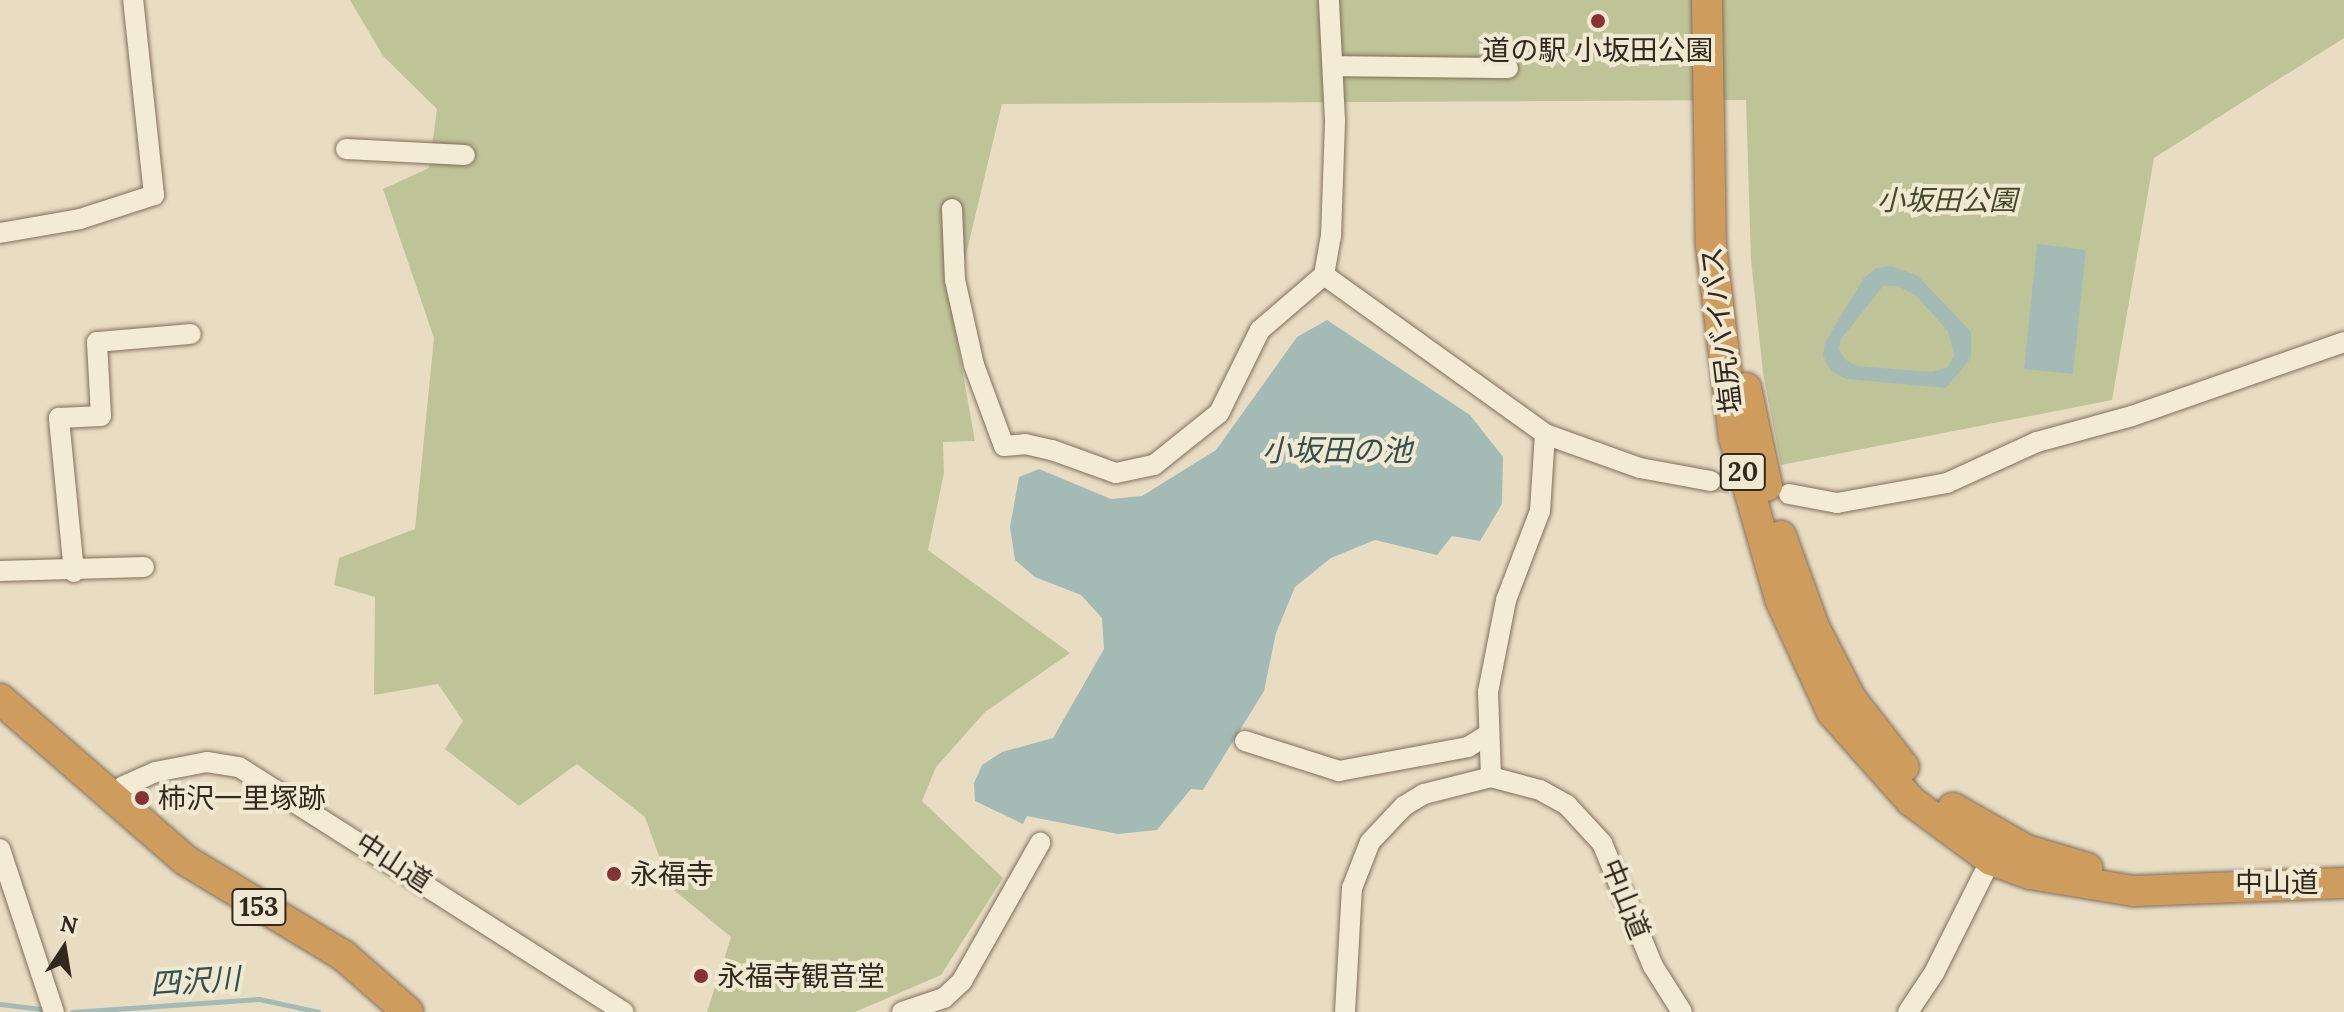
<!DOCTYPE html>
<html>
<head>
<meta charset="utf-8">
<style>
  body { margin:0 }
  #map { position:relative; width:2344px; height:1012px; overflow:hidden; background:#e8ddc3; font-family:Lora,"Noto Sans JP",serif }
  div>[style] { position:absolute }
  .green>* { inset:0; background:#bfc498 }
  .water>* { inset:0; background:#a4bbb5 }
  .stream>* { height:5px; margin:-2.5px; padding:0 2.5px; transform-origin:2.5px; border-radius:2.5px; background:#a4bbb5 }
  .minor-tunnel>* { height:20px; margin-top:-10px; transform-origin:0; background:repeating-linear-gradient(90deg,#c4b9a2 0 20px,transparent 0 30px) }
  .roads { filter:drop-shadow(0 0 2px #806f5c) drop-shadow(0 0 2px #806f5c) }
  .minor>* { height:20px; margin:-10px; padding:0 10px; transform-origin:10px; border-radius:10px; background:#f4ebd5 }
  .highway>* { height:30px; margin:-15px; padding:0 15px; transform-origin:15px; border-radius:15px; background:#ce9d5d }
  .dots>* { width:22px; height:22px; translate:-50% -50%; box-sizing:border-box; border:4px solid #f0e8d1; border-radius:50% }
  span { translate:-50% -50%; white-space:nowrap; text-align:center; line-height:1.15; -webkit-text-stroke:8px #f0e8d1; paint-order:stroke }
  .shield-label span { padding:2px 6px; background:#f0e8d1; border:2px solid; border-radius:6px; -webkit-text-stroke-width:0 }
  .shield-label { font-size:26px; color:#32281e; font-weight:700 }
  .poi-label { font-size:28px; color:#32281e }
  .left { translate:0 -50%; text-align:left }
  .park-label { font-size:28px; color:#424b27; font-style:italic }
  .street-label { font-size:28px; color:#32281e }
  .water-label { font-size:30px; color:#2f504e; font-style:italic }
  .north { position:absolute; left:24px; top:908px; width:80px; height:80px; -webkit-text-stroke:6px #f0e8d1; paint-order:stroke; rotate:12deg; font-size:22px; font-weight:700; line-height:32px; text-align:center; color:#32281e }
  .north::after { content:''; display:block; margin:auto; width:28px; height:36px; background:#32281e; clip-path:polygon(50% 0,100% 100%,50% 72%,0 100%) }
</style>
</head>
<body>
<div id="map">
  <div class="green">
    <div style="clip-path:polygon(350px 0,2344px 0,2344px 38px,2154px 158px,2112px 400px,1781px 465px,1763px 373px,1751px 260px,1746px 100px,1002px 104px,952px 313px,975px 441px,943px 442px,944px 473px,928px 550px,1070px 653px,985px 712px,936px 767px,922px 801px,1003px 878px,941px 975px,855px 1012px,707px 1012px,731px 937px,670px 887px,645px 817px,577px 764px,519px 806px,445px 749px,463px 721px,438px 684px,374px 695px,375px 597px,334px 585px,339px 558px,415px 529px,434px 338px,383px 189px,429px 168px,437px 109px,383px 56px)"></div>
  </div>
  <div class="water">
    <div style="clip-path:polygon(2037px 244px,2086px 250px,2073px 374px,2024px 369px)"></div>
    <div style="clip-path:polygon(evenodd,1892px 266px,1918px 276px,1971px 332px,1971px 358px,1946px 388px,1846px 379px,1831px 371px,1823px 356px,1825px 342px,1864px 278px,1876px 268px,1892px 266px,1883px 286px,1898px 286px,1916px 296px,1948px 331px,1954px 355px,1948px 367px,1932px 372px,1857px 366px,1846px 360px,1839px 349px,1841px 339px,1883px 286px)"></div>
    <div style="clip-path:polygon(1327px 320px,1470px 415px,1503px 457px,1502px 504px,1480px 541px,1452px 536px,1437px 555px,1375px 540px,1331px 558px,1295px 587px,1276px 633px,1264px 691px,1203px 790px,1191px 789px,1157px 830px,1118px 834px,1027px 816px,1023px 824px,975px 801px,974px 783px,982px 765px,1002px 752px,1053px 738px,1104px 649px,1102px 618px,1081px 595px,1035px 577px,1015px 560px,1010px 527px,1019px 477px,1039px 469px,1111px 499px,1142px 496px,1216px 450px,1297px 337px)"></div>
  </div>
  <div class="stream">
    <div style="left:0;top:1004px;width:49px;rotate:7deg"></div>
    <div style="left:72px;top:1012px;width:187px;rotate:-4deg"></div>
    <div style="left:259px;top:999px;width:61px;rotate:12.2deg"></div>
  </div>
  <div class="minor-tunnel">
    <div style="left:1711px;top:481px;width:48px;rotate:9.7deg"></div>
  </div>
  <div class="roads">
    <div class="minor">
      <div style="left:1333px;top:66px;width:175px;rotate:0.7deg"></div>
      <div style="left:346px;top:149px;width:119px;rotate:2.9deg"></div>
      <div style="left:952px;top:209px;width:71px;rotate:87.6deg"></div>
      <div style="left:955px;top:280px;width:87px;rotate:77.4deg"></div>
      <div style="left:974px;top:365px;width:86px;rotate:69.7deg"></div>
      <div style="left:1004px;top:446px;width:21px;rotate:-5deg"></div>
      <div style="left:1025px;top:444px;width:28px;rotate:13deg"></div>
      <div style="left:1052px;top:450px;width:68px;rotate:19.8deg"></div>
      <div style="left:1116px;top:473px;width:39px;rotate:-12deg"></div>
      <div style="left:1154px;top:465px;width:83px;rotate:-38.7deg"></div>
      <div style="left:1219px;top:413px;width:93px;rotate:-63.7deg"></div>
      <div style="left:1260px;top:330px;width:84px;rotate:-40.7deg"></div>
      <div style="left:1324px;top:275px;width:39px;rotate:-80deg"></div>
      <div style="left:1331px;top:237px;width:117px;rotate:-88deg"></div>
      <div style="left:1335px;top:120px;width:120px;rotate:-92.9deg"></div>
      <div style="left:0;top:233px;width:81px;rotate:-9.9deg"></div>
      <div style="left:80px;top:219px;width:78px;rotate:-18deg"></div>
      <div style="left:154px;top:195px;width:196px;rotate:-96.1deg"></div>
      <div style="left:1324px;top:275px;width:272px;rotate:35.7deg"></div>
      <div style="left:1545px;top:434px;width:101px;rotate:19.7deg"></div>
      <div style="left:1640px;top:468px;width:72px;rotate:10.4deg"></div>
      <div style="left:1789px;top:494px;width:49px;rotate:10.6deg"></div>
      <div style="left:1837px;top:503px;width:112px;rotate:-10.3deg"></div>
      <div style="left:1947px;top:483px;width:99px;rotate:-24.5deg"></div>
      <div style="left:2037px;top:442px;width:98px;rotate:-15.3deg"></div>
      <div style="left:2132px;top:416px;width:225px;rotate:-19.2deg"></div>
      <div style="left:0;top:571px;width:144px;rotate:-1.6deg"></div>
      <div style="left:74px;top:572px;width:155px;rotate:-95.6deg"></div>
      <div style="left:59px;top:418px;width:42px;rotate:-2.7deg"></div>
      <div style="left:101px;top:416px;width:74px;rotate:-93.1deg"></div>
      <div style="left:97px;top:342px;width:94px;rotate:-4.9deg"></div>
      <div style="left:1245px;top:741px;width:99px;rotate:17.7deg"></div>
      <div style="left:1339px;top:771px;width:131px;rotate:-10.5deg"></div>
      <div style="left:1468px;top:747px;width:25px;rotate:-32deg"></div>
      <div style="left:1491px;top:777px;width:85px;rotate:-92deg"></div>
      <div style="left:1488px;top:692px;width:94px;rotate:-78.9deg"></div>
      <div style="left:1506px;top:600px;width:95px;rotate:-69.1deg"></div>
      <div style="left:1540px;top:511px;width:77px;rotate:-86.3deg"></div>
      <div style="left:113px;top:797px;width:16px;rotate:-45deg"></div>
      <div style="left:124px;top:786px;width:34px;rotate:-24deg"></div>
      <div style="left:155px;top:772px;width:53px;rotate:-10.9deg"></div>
      <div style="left:207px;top:762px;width:32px;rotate:9deg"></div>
      <div style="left:239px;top:767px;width:456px;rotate:32.5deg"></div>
      <div style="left:0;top:849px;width:172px;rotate:71.7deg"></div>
      <div style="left:902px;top:1012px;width:44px;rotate:-18.4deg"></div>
      <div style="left:944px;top:998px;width:25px;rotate:-43deg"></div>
      <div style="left:962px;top:981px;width:159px;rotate:-60.5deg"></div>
      <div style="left:1345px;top:1012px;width:124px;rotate:-86.8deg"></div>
      <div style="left:1352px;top:888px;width:49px;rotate:-68.6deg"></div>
      <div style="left:1370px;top:842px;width:50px;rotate:-46.6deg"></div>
      <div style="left:1404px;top:806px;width:23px;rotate:-31deg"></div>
      <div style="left:1424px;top:794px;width:69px;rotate:-14.2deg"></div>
      <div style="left:1491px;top:777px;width:51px;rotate:14.9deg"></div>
      <div style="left:1540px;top:790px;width:31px;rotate:29deg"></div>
      <div style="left:1567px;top:805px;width:52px;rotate:47.4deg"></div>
      <div style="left:1602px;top:843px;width:133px;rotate:67.5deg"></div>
      <div style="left:1653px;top:966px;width:54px;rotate:57.8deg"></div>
      <div style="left:1908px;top:1012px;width:47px;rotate:-56.3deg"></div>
      <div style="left:1934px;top:973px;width:139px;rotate:-63.4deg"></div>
    </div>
    <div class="highway">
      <div style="left:1707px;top:0;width:245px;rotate:89.1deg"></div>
      <div style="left:1711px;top:245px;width:193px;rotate:83.2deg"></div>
      <div style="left:1734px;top:437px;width:168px;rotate:74.1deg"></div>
      <div style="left:1780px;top:599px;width:124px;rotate:65.3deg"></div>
      <div style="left:1832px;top:712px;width:119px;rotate:48.4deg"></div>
      <div style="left:1911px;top:801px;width:99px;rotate:36.4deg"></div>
      <div style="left:1991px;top:860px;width:41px;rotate:19.7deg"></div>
      <div style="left:2030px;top:874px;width:105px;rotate:9.3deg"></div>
      <div style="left:2134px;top:891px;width:210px;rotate:-2.2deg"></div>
      <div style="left:1746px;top:388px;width:100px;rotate:77.9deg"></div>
      <div style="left:1781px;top:536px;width:97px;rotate:70.1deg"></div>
      <div style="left:1814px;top:627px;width:81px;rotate:62.8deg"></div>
      <div style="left:1851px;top:699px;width:86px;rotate:52.1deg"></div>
      <div style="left:0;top:699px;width:245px;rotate:41deg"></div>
      <div style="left:185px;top:860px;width:186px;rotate:31.1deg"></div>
      <div style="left:344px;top:956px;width:85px;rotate:41.2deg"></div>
      <div style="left:1953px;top:808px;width:84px;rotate:29.9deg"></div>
      <div style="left:2026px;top:850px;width:64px;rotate:16.4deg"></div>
    </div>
  </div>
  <div class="dots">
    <div style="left:1598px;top:21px;background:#873333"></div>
    <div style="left:142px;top:798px;background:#873333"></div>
    <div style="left:614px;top:874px;background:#873333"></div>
    <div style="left:701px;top:976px;background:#873333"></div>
  </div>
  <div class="shield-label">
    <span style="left:1743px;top:472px">20</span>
    <span style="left:259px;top:907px">153</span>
  </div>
  <div class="poi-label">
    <span style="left:1598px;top:50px">道の駅 小坂田公園</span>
    <span class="left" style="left:158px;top:798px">柿沢一里塚跡</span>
    <span class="left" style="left:630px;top:874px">永福寺</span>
    <span class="left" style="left:717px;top:976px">永福寺観音堂</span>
  </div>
  <div class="park-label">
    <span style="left:1947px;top:200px">小坂田公園</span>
  </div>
  <div class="street-label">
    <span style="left:1721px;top:330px;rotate:-97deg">塩尻バイパス</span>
    <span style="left:394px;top:862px;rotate:33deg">中山道</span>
    <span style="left:2277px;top:882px">中山道</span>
    <span style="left:1626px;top:899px;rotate:68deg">中山道</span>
  </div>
  <div class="water-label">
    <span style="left:1337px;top:450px">小坂田の池</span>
    <span style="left:195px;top:981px;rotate:-4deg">四沢川</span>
  </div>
  <div class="north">N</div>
</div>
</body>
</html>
